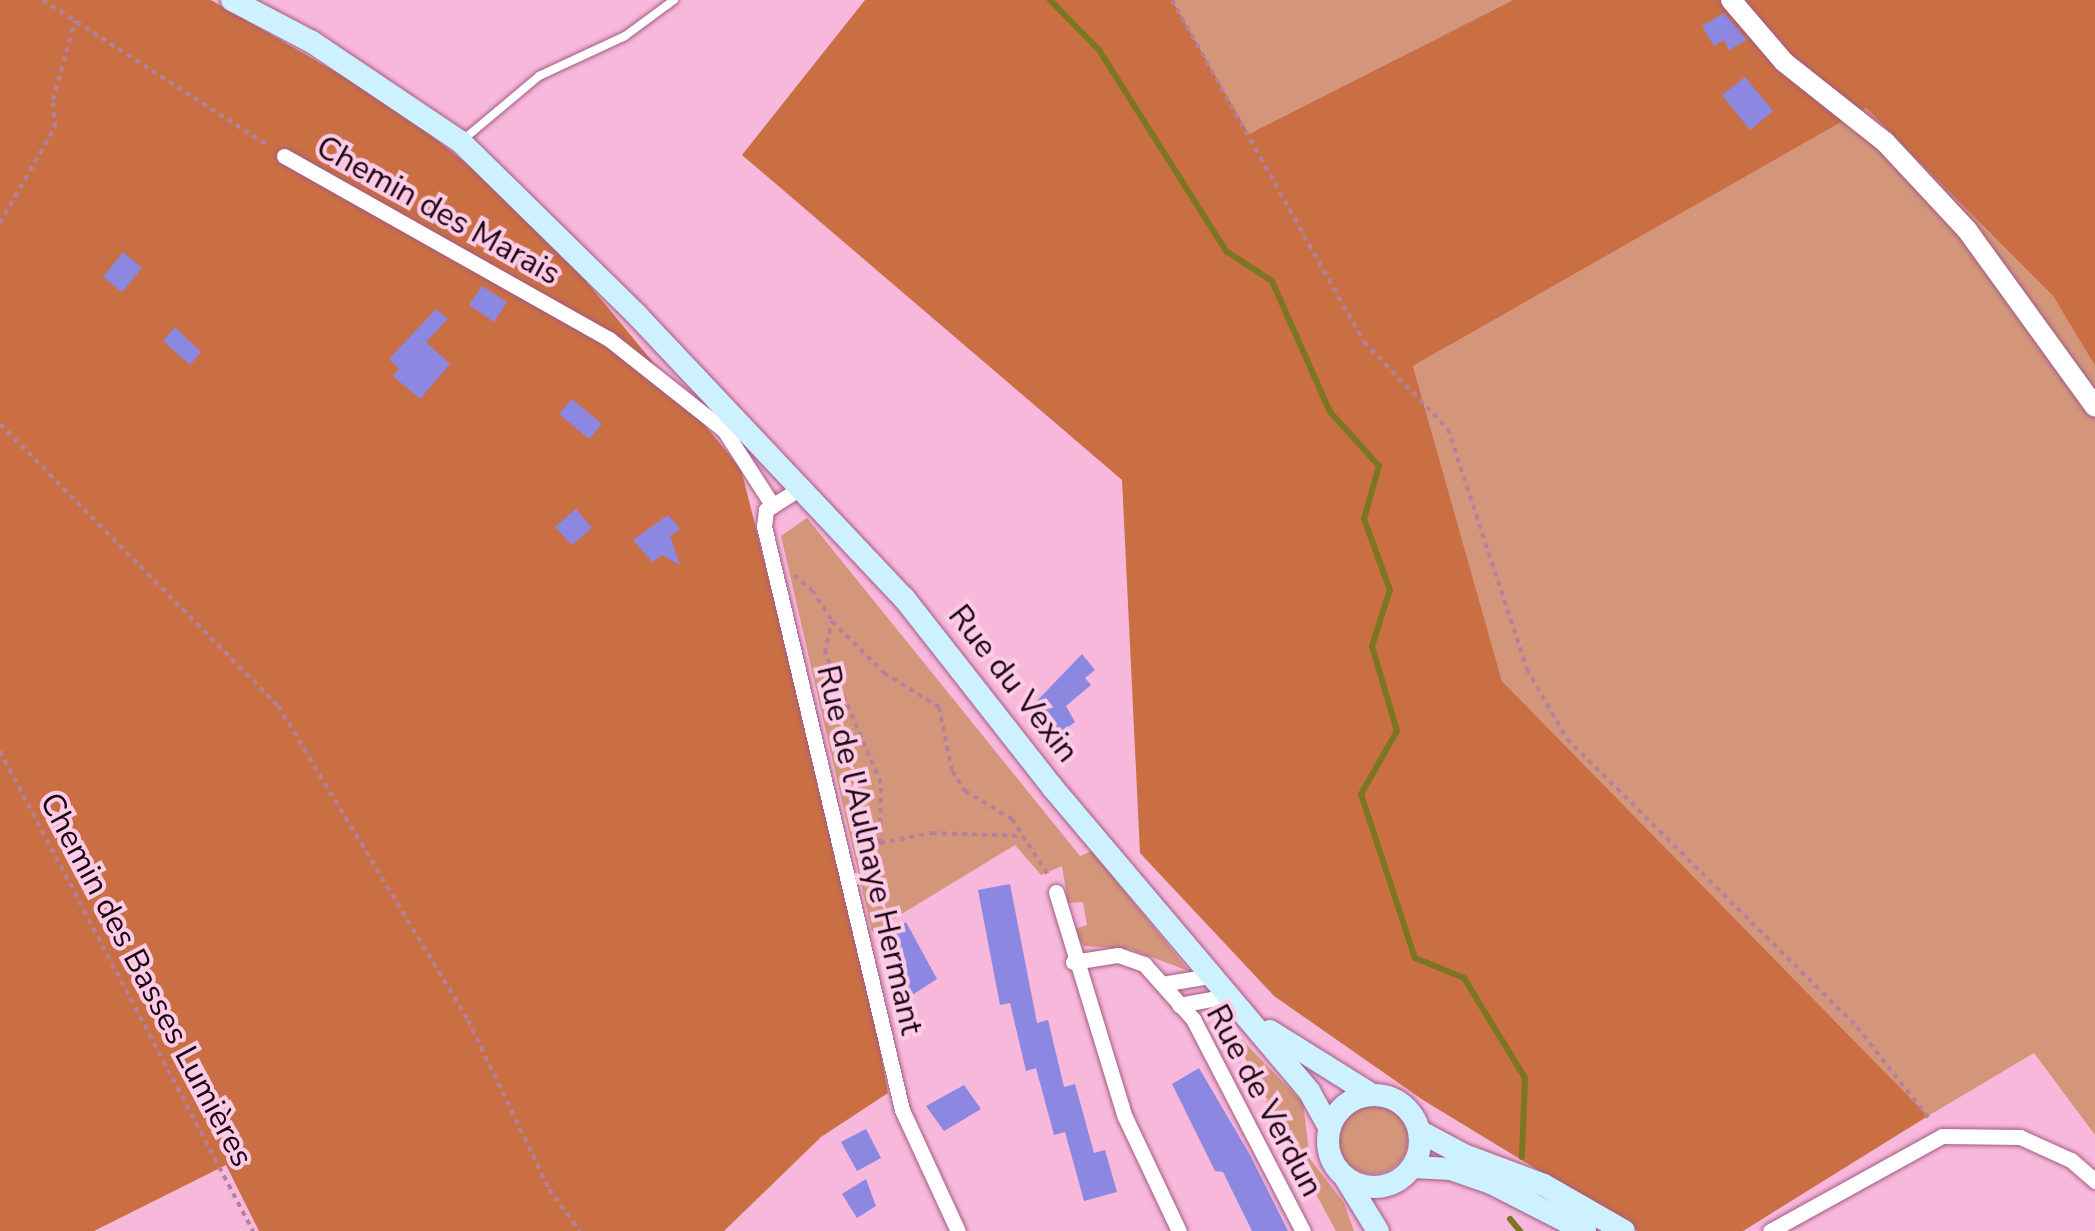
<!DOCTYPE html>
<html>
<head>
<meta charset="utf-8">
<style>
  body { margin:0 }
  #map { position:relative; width:2095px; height:1231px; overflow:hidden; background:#f8b8db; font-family:"Nunito Sans",sans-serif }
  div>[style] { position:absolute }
  .green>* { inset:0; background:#d3967b }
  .round { border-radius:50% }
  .forest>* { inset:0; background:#ca6f43 }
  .stream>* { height:6px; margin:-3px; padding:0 3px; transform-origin:3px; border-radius:3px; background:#7d7621 }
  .building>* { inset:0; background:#8c87e0 }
  .path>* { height:4px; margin-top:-2px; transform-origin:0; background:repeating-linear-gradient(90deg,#b4809d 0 5px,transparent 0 10px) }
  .roads { filter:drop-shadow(0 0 2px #a25a84) drop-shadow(0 0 2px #a25a84) }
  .service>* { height:8px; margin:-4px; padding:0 4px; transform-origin:4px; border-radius:4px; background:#fff }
  .minor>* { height:15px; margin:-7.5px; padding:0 7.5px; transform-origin:7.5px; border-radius:7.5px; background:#fff }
  .tertiary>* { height:20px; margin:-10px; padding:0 10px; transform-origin:10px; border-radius:10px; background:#fff }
  .secondary>* { height:22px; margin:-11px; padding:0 11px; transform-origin:11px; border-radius:11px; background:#cdf1fe }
  .secondary>.ring { margin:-11px; padding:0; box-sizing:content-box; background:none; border:22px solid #cdf1fe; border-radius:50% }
  span { translate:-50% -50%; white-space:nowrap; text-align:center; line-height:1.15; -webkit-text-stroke:8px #fccbe5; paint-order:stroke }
  .street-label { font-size:32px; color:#1c0312 }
</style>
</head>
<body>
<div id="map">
  <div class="green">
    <div style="clip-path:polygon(1172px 0,1513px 0,1249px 134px)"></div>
    <div style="clip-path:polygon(1866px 108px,2053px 296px,2095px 366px,2095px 1135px,2034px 1053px,1928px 1116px,1502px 681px,1413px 366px)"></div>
    <div style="clip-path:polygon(807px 518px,1080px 856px,1092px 851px,1189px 971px,1130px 949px,1084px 946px,1072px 930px,1087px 925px,1083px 902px,1068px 903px,1062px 866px,1041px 875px,1015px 845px,872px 932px,781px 536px)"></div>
    <div style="clip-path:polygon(1220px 1017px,1303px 1103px,1310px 1159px,1344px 1203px,1354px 1231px,1336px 1231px)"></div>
    <div class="round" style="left:1338px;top:1104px;width:70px;height:70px"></div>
  </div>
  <div class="forest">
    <div style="clip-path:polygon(0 0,211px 0,396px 107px,534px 218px,741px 469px,861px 945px,888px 1093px,821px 1137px,724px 1231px,259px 1231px,226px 1165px,94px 1231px,0 1231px)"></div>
    <div style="clip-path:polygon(865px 0,1172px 0,1249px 134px,1513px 0,2095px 0,2095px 366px,2053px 296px,1866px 108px,1413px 366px,1502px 681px,1928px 1116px,1743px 1231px,1638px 1231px,1423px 1100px,1274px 996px,1140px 853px,1122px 480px,742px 155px)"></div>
  </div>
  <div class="stream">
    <div style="left:1050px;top:0;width:70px;rotate:45.6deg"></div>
    <div style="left:1099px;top:50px;width:238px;rotate:57.7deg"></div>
    <div style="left:1226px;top:251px;width:55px;rotate:33.1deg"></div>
    <div style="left:1272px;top:281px;width:143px;rotate:66.1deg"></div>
    <div style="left:1330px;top:412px;width:73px;rotate:47.8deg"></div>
    <div style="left:1379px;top:466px;width:55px;rotate:105.8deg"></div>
    <div style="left:1364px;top:519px;width:76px;rotate:69.9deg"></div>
    <div style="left:1390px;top:590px;width:59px;rotate:107.8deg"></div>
    <div style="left:1372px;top:646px;width:89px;rotate:73.6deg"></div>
    <div style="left:1397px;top:731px;width:73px;rotate:119.7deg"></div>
    <div style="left:1361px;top:794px;width:173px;rotate:71.8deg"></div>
    <div style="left:1415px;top:958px;width:53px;rotate:22.2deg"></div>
    <div style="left:1464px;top:978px;width:117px;rotate:58.6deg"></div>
    <div style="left:1525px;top:1078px;width:79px;rotate:92.2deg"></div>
    <div style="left:1510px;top:1219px;width:16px;rotate:50deg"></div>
  </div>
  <div class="building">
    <div style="clip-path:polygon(1724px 13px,1747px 40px,1729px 50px,1724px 40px,1714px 46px,1702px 26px)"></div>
    <div style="clip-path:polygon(1745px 77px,1773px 111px,1750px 130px,1722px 95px)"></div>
    <div style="clip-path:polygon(123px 252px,142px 268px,122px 292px,103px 277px)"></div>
    <div style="clip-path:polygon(482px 286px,507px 302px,494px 322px,469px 305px)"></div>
    <div style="clip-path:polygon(436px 309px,448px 319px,426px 342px,450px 364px,420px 399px,393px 376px,399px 369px,389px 359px)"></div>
    <div style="clip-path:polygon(175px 327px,201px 352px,190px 365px,163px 341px)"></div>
    <div style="clip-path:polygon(572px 399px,602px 424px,589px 439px,559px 414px)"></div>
    <div style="clip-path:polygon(576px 509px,592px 528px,572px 545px,555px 527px)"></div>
    <div style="clip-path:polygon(668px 515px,680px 529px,670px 536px,680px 565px,662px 555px,652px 562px,633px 540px)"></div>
    <div style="clip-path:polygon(1082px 654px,1095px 670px,1085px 678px,1091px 685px,1066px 706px,1075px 722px,1062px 732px,1032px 706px)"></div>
    <div style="clip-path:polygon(1010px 884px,1037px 1023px,1048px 1020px,1064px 1087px,1075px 1084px,1094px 1153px,1105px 1150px,1117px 1192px,1084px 1201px,1065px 1132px,1054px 1135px,1036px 1068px,1026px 1071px,1010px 1003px,1000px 1005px,978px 890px)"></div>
    <div style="clip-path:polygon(906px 922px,937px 979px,909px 997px,897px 977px,903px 973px,879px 940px)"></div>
    <div style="clip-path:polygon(1199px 1068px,1250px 1155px,1288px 1231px,1252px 1231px,1223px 1172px,1215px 1171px,1172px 1084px)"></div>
    <div style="clip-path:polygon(964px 1085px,981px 1109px,944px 1131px,926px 1106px)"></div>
    <div style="clip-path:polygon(866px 1129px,881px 1158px,857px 1171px,841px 1142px)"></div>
    <div style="clip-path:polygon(866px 1179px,876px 1206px,857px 1218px,842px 1194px)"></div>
  </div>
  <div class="path">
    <div style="left:43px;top:0;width:270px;rotate:32.9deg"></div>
    <div style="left:1172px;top:0;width:392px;rotate:60.7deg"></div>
    <div style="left:1364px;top:342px;width:121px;rotate:46deg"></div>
    <div style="left:1448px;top:429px;width:253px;rotate:71.8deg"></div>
    <div style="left:1527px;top:669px;width:81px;rotate:60.3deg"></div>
    <div style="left:1567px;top:739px;width:409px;rotate:44.8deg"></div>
    <div style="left:1857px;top:1027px;width:120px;rotate:51.8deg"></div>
    <div style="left:0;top:223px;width:111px;rotate:-60.2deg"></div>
    <div style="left:55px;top:127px;width:27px;rotate:-94deg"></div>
    <div style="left:53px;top:100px;width:82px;rotate:-74.4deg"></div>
    <div style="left:0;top:424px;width:396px;rotate:45.4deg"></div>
    <div style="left:278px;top:706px;width:367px;rotate:58.8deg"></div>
    <div style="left:468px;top:1020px;width:187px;rotate:64.4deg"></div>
    <div style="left:549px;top:1189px;width:52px;rotate:53.6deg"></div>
    <div style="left:794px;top:575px;width:23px;rotate:40deg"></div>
    <div style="left:812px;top:590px;width:37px;rotate:57deg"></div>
    <div style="left:0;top:751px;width:543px;rotate:62.21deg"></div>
    <div style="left:880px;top:843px;width:53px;rotate:-10.9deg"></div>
    <div style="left:932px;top:833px;width:89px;rotate:1.9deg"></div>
    <div style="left:862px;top:869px;width:32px;rotate:-55deg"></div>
    <div style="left:880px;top:843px;width:60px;rotate:-89deg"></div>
    <div style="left:881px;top:783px;width:142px;rotate:-113.3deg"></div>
    <div style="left:825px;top:653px;width:33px;rotate:-78deg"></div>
    <div style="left:832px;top:621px;width:74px;rotate:45deg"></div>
    <div style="left:884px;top:673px;width:65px;rotate:31.7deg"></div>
    <div style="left:939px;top:707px;width:65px;rotate:78.5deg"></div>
    <div style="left:952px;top:771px;width:24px;rotate:57deg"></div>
    <div style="left:965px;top:791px;width:55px;rotate:30.8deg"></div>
    <div style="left:1012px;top:819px;width:70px;rotate:57.2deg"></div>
  </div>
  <div class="roads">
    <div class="service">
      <div style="left:464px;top:139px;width:98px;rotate:-40deg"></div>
      <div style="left:539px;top:76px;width:95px;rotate:-24.9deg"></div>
      <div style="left:625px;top:36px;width:61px;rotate:-36.3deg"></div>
    </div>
    <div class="minor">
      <div style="left:284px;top:156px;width:373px;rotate:29.4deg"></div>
      <div style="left:609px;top:339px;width:147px;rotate:38.4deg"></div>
      <div style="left:724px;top:430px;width:90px;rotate:57.2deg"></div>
      <div style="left:799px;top:489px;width:39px;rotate:148deg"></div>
      <div style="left:766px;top:510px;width:16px;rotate:97deg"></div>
      <div style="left:764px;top:526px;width:600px;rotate:76.7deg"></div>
      <div style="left:902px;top:1110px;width:133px;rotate:65.2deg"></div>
      <div style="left:1056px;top:892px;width:235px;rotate:73deg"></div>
      <div style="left:1125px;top:1117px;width:126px;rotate:64.7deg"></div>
      <div style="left:1073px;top:962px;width:46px;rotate:-8.8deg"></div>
      <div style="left:1118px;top:955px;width:28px;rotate:19deg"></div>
      <div style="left:1144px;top:964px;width:74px;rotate:48.3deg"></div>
      <div style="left:1193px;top:1019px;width:239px;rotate:62.6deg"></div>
      <div style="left:1162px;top:984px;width:49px;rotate:-9.5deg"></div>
      <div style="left:1179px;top:1005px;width:50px;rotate:-10.4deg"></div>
      <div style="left:1770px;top:1231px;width:196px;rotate:-28.9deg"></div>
      <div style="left:1942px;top:1136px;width:78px;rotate:0.7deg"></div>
      <div style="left:2020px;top:1137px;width:56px;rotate:24.3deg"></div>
      <div style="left:2071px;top:1160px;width:32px;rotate:41deg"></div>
    </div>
    <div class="tertiary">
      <div style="left:1731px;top:0;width:82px;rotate:49.5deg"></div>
      <div style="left:1784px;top:62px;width:129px;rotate:38.4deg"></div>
      <div style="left:1885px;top:142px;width:120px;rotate:47deg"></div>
      <div style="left:1967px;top:230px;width:218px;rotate:54.1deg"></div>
    </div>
    <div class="secondary">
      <div style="left:232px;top:0;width:90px;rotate:27.7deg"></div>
      <div style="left:312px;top:42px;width:179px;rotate:33.9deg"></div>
      <div style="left:461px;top:142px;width:245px;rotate:44.5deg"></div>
      <div style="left:636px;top:314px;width:390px;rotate:46.7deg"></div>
      <div style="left:904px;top:598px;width:241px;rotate:51.9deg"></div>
      <div style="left:1053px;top:788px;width:397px;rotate:49.8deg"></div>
      <div style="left:1309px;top:1091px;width:41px;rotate:60.9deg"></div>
      <div style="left:1270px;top:1031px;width:119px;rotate:32deg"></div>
      <div class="ring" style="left:1328px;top:1095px;width:70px;height:70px"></div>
      <div style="left:1419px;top:1131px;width:51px;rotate:28.1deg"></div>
      <div style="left:1464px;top:1155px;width:85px;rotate:20.6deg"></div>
      <div style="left:1544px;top:1185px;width:92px;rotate:29.9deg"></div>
      <div style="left:1413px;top:1167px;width:38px;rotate:3deg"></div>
      <div style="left:1451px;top:1169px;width:42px;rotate:19.3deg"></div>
      <div style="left:1491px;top:1183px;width:106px;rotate:27.1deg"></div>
      <div style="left:1346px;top:1179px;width:61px;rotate:58.4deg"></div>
    </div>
  </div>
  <div class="street-label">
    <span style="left:438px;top:211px;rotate:29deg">Chemin des Marais</span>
    <span style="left:1013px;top:684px;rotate:52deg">Rue du Vexin</span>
    <span style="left:869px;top:850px;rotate:77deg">Rue de l'Aulnaye Hermant</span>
    <span style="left:146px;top:980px;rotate:62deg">Chemin des Basses Lumières</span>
    <span style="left:1264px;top:1101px;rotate:62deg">Rue de Verdun</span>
  </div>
</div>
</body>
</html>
